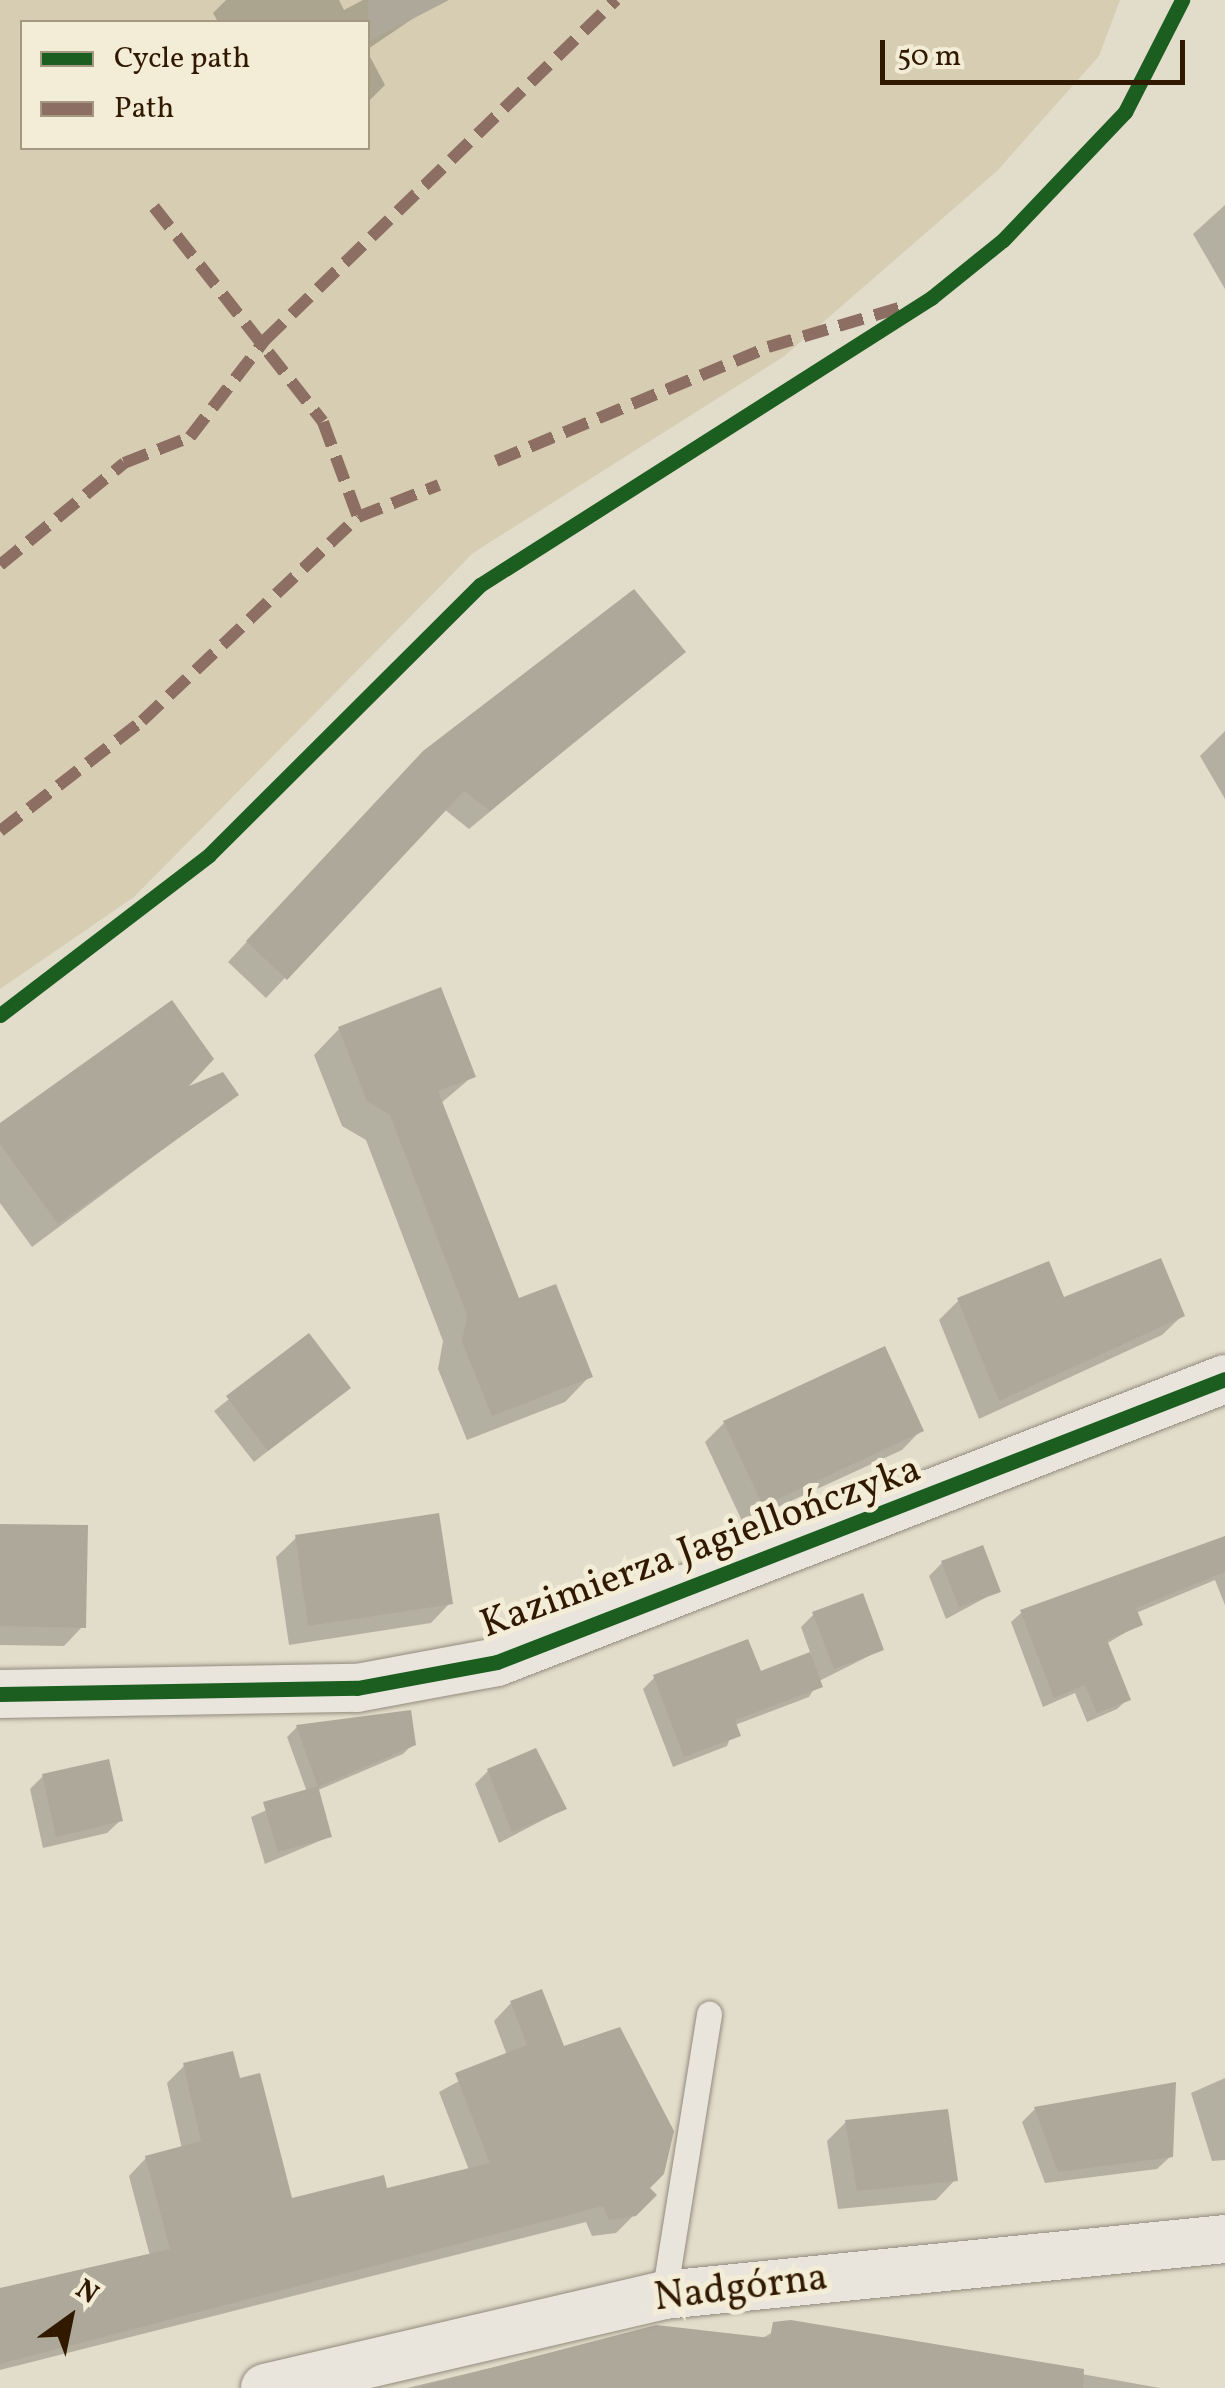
<!DOCTYPE html>
<html>
<head>
<meta charset="utf-8">
<style>
  body { margin:0 }
  #map { position:relative; width:1225px; height:2388px; overflow:hidden; background:#e2dcca; font-family:Vollkorn,serif }
  div>[style] { position:absolute }
  .green>* { inset:0; background:#d6cdb2 }
  .shadow>* { inset:0; background:#0003 }
  .building>* { inset:0; background:#aea89a }
  .roads { filter:drop-shadow(0 0 2px #928b7e) drop-shadow(0 0 2px #928b7e) }
  .lane>* { height:25px; margin:-12.5px; padding:0 12.5px; transform-origin:12.5px; border-radius:12.5px; background:#e9e5dc }
  .street>* { height:48px; margin:-24px; padding:0 24px; transform-origin:24px; border-radius:24px; background:#e9e5dc }
  .quiet>* { height:12px; margin-top:-6px; transform-origin:0; background:repeating-linear-gradient(90deg,#8d6e63 0 25px,transparent 0 37px) }
  .cycleway>* { height:15px; margin:-7.5px; padding:0 7.5px; transform-origin:7.5px; border-radius:7.5px; background:#1b5e20 }
  span { translate:-50% -50%; white-space:nowrap; text-align:center; line-height:1.15; -webkit-text-stroke:10px #f3ecd6; paint-order:stroke }
  .street-label { font-size:40px; color:#311900 }
  .legend { position:absolute; left:20px; top:20px; width:350px; height:130px; box-sizing:border-box; background:#f3ecd6; border:2px solid #a59880; margin:0; padding:12px 18px; list-style:none; font-size:30px; color:#311900 }
  .legend li { display:flex; align-items:center; gap:20px; height:50px }
  .legend b { width:50px; border:2px solid #a59880 }
  .north { position:absolute; left:20px; top:2268px; width:100px; height:100px; -webkit-text-stroke:8px #f3ecd6; paint-order:stroke; rotate:33deg; font-size:28px; font-weight:700; line-height:40px; text-align:center; color:#311900 }
  .north::after { content:''; display:block; margin:auto; width:35px; height:45px; background:#311900; clip-path:polygon(50% 0,100% 100%,50% 72%,0 100%) }
  .scale { position:absolute; left:880px; top:40px; width:305px; height:45px; box-sizing:border-box; border:5px solid #311900; border-top:0; padding-left:12px; font-size:30px; line-height:35px; white-space:nowrap; color:#311900; -webkit-text-stroke:8px #f3ecd6; paint-order:stroke }
</style>
</head>
<body>
<div id="map">
  <div class="green">
    <div style="clip-path:polygon(evenodd,0 0,1120px 0,1099px 56px,997px 171px,783px 357px,473px 553px,134px 897px,0 989px,0 0,22px 22px,368px 22px,368px 148px,22px 148px,22px 22px)"></div>
  </div>
  <div class="shadow">
    <div style="clip-path:polygon(226px 0,339px 0,344px 10px,363px 0,419px 0,424px 11px,368px 49px,368px 22px,218px 22px,213px 13px)"></div>
    <div style="clip-path:polygon(368px 53px,385px 85px,368px 102px)"></div>
    <div style="clip-path:polygon(1225px 205px,1225px 289px,1193px 234px)"></div>
    <div style="clip-path:polygon(683px 652px,469px 829px,444px 809px,266px 998px,228px 962px,404px 774px)"></div>
    <div style="clip-path:polygon(1225px 731px,1225px 799px,1200px 756px)"></div>
    <div style="clip-path:polygon(339px 1029px,473px 1076px,440px 1104px,518px 1302px,590px 1376px,565px 1402px,467px 1440px,438px 1369px,443px 1341px,366px 1140px,342px 1126px,314px 1055px)"></div>
    <div style="clip-path:polygon(179px 1092px,236px 1095px,32px 1247px,0 1203px,0 1126px)"></div>
    <div style="clip-path:polygon(1063px 1300px,1182px 1316px,1162px 1335px,979px 1419px,939px 1320px,958px 1301px)"></div>
    <div style="clip-path:polygon(308px 1336px,347px 1388px,254px 1462px,214px 1411px)"></div>
    <div style="clip-path:polygon(724px 1423px,921px 1430px,902px 1450px,743px 1523px,705px 1442px)"></div>
    <div style="clip-path:polygon(0 1526px,83px 1626px,64px 1646px,0 1645px)"></div>
    <div style="clip-path:polygon(296px 1538px,450px 1603px,431px 1623px,289px 1645px,276px 1557px)"></div>
    <div style="clip-path:polygon(1225px 1541px,1225px 1605px,1215px 1580px,1136px 1613px,1140px 1624px,1106px 1644px,1128px 1699px,1117px 1709px,1087px 1722px,1075px 1693px,1043px 1707px,1011px 1622px,1022px 1612px)"></div>
    <div style="clip-path:polygon(942px 1563px,998px 1591px,946px 1619px,929px 1576px)"></div>
    <div style="clip-path:polygon(814px 1614px,881px 1650px,819px 1681px,809px 1697px,735px 1725px,727px 1746px,673px 1767px,643px 1689px,654px 1678px,759px 1674px,811px 1655px,801px 1627px)"></div>
    <div style="clip-path:polygon(409px 1713px,413px 1744px,403px 1754px,316px 1791px,329px 1837px,265px 1864px,251px 1817px,307px 1792px,287px 1737px,297px 1727px)"></div>
    <div style="clip-path:polygon(488px 1771px,564px 1809px,499px 1843px,475px 1784px)"></div>
    <div style="clip-path:polygon(43px 1776px,121px 1820px,107px 1833px,43px 1848px,30px 1789px)"></div>
    <div style="clip-path:polygon(511px 2003px,563px 2049px,654px 2195px,616px 2233px,592px 2236px,586px 2222px,0 2370px,0 2292px,150px 2256px,129px 2176px,146px 2158px,182px 2149px,167px 2083px,184px 2066px,238px 2081px,290px 2201px,385px 2191px,469px 2170px,439px 2092px,507px 2055px,494px 2021px)"></div>
    <div style="clip-path:polygon(1225px 2078px,1225px 2160px,1212px 2161px,1191px 2093px)"></div>
    <div style="clip-path:polygon(1035px 2109px,1171px 2156px,1157px 2169px,1045px 2183px,1022px 2122px)"></div>
    <div style="clip-path:polygon(846px 2122px,955px 2180px,936px 2200px,838px 2209px,827px 2141px)"></div>
    <div style="clip-path:polygon(791px 2322px,1160px 2388px,407px 2388px,656px 2328px,759px 2340px)"></div>
  </div>
  <div class="building">
    <div style="clip-path:polygon(368px 0,449px 0,368px 42px)"></div>
    <div style="clip-path:polygon(634px 589px,686px 652px,490px 811px,464px 791px,287px 980px,246px 941px,423px 751px)"></div>
    <div style="clip-path:polygon(441px 987px,476px 1077px,438px 1091px,519px 1298px,556px 1284px,593px 1377px,492px 1416px,462px 1342px,467px 1315px,390px 1115px,367px 1101px,338px 1027px)"></div>
    <div style="clip-path:polygon(172px 1000px,214px 1059px,189px 1086px,223px 1072px,239px 1095px,58px 1224px,0 1144px,0 1123px)"></div>
    <div style="clip-path:polygon(1161px 1258px,1185px 1316px,999px 1401px,957px 1298px,1049px 1261px,1064px 1297px)"></div>
    <div style="clip-path:polygon(309px 1333px,351px 1388px,268px 1451px,226px 1396px)"></div>
    <div style="clip-path:polygon(885px 1346px,924px 1431px,763px 1506px,723px 1421px)"></div>
    <div style="clip-path:polygon(439px 1513px,453px 1604px,308px 1626px,295px 1535px)"></div>
    <div style="clip-path:polygon(0 1524px,88px 1525px,86px 1628px,0 1626px)"></div>
    <div style="clip-path:polygon(1225px 1536px,1225px 1572px,1136px 1608px,1143px 1625px,1107px 1640px,1131px 1700px,1097px 1713px,1085px 1685px,1054px 1698px,1020px 1610px)"></div>
    <div style="clip-path:polygon(983px 1545px,1001px 1592px,959px 1607px,941px 1561px)"></div>
    <div style="clip-path:polygon(863px 1593px,884px 1650px,834px 1669px,812px 1612px)"></div>
    <div style="clip-path:polygon(748px 1639px,761px 1671px,810px 1652px,823px 1687px,735px 1720px,741px 1736px,684px 1757px,653px 1675px)"></div>
    <div style="clip-path:polygon(411px 1710px,416px 1745px,318px 1787px,296px 1725px)"></div>
    <div style="clip-path:polygon(536px 1748px,567px 1809px,512px 1832px,487px 1769px)"></div>
    <div style="clip-path:polygon(109px 1759px,123px 1821px,56px 1837px,42px 1774px)"></div>
    <div style="clip-path:polygon(318px 1786px,332px 1837px,278px 1852px,263px 1802px)"></div>
    <div style="clip-path:polygon(542px 1989px,564px 2046px,620px 2027px,674px 2131px,664px 2174px,650px 2188px,657px 2195px,636px 2216px,609px 2220px,603px 2206px,0 2364px,0 2288px,170px 2249px,145px 2156px,201px 2141px,183px 2063px,233px 2051px,240px 2078px,260px 2073px,292px 2198px,384px 2175px,387px 2188px,490px 2163px,455px 2073px,527px 2045px,510px 2001px)"></div>
    <div style="clip-path:polygon(1176px 2082px,1173px 2157px,1058px 2172px,1034px 2107px)"></div>
    <div style="clip-path:polygon(948px 2109px,958px 2181px,857px 2191px,845px 2120px)"></div>
    <div style="clip-path:polygon(791px 2320px,1084px 2369px,1083px 2388px,414px 2388px,656px 2325px,770px 2338px,773px 2322px)"></div>
  </div>
  <div class="roads">
    <div class="lane">
      <div style="left:664px;top:2295px;width:285px;rotate:-80.9deg"></div>
    </div>
    <div class="street">
      <div style="left:0;top:1694px;width:357px;rotate:-1deg"></div>
      <div style="left:357px;top:1688px;width:142px;rotate:-10.5deg"></div>
      <div style="left:497px;top:1662px;width:781px;rotate:-21.24deg"></div>
      <div style="left:265px;top:2388px;width:410px;rotate:-13.1deg"></div>
      <div style="left:664px;top:2295px;width:564px;rotate:-5.7deg"></div>
    </div>
  </div>
  <div class="quiet">
    <div style="left:154px;top:207px;width:273px;rotate:51.8deg"></div>
    <div style="left:323px;top:422px;width:101px;rotate:69.8deg"></div>
    <div style="left:496px;top:461px;width:295px;rotate:-22.7deg"></div>
    <div style="left:768px;top:347px;width:140px;rotate:-16.6deg"></div>
    <div style="left:0;top:565px;width:161px;rotate:-39.4deg"></div>
    <div style="left:124px;top:463px;width:71px;rotate:-21.5deg"></div>
    <div style="left:190px;top:437px;width:123px;rotate:-52.3deg"></div>
    <div style="left:265px;top:340px;width:489px;rotate:-44.1deg"></div>
    <div style="left:0;top:831px;width:180px;rotate:-37.8deg"></div>
    <div style="left:142px;top:721px;width:297px;rotate:-43.4deg"></div>
    <div style="left:358px;top:517px;width:87px;rotate:-21.6deg"></div>
  </div>
  <div class="cycleway">
    <div style="left:0;top:1015px;width:263px;rotate:-37.4deg"></div>
    <div style="left:209px;top:855px;width:383px;rotate:-44.9deg"></div>
    <div style="left:480px;top:585px;width:535px;rotate:-32.47deg"></div>
    <div style="left:931px;top:298px;width:92px;rotate:-38.9deg"></div>
    <div style="left:1003px;top:240px;width:177px;rotate:-46.4deg"></div>
    <div style="left:1125px;top:112px;width:126px;rotate:-63deg"></div>
    <div style="left:0;top:1694px;width:357px;rotate:-1deg"></div>
    <div style="left:357px;top:1688px;width:142px;rotate:-10.5deg"></div>
    <div style="left:497px;top:1662px;width:781px;rotate:-21.24deg"></div>
  </div>
  <div class="street-label">
    <span style="left:701px;top:1548px;rotate:-20deg">Kazimierza Jagiellończyka</span>
    <span style="left:741px;top:2289px;rotate:-7deg">Nadgórna</span>
  </div>
  <ul class="legend">
  <li><b style="height:12px;background:#1b5e20"></b>Cycle path</li>
  <li><b style="height:12px;background:#8d6e63"></b>Path</li>
  </ul>
  <div class="north">N</div>
  <div class="scale">50 m</div>
</div>
</body>
</html>
